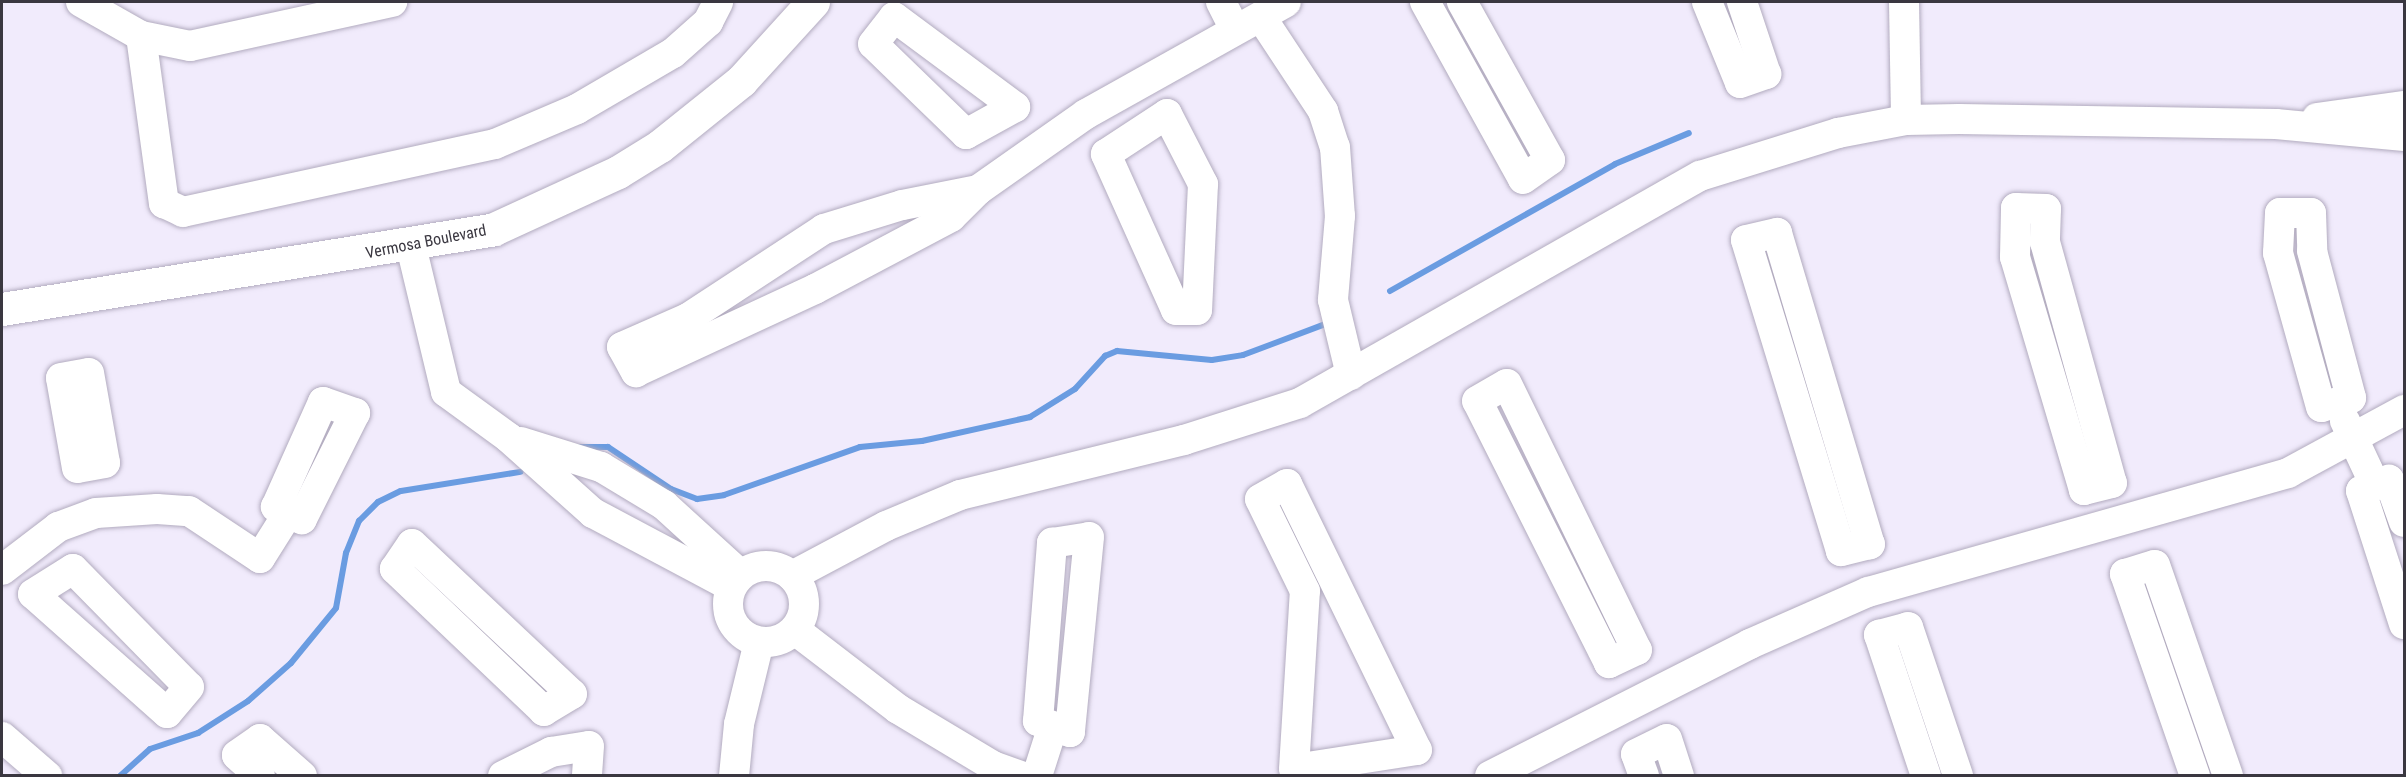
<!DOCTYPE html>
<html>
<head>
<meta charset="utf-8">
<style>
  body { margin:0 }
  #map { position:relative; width:2406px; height:777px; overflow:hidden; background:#f1ebfc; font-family:"Roboto Condensed",sans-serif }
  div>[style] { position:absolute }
  .stream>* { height:6px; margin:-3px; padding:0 3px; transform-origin:3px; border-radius:3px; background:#6a9ce1 }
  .roads { filter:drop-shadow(0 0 2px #b2abbf) drop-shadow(0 0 2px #b2abbf) }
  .minor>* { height:30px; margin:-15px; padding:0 15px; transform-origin:15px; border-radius:15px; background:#fff }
  .minor>.ring { margin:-15px; padding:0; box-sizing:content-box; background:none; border:30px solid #fff; border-radius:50% }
  .major>* { height:33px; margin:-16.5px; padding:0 16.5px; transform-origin:16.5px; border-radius:16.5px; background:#fff }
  span { translate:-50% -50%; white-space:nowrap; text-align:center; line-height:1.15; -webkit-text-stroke:6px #fff; paint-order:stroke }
  .street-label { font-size:16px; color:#3a3740 }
  .frame { position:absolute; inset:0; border:3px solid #3a3740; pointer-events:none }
</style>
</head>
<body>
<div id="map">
  <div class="stream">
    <div style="left:1390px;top:291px;width:258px;rotate:-29.4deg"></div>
    <div style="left:1615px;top:164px;width:80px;rotate:-22.7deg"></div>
    <div style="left:577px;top:447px;width:31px"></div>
    <div style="left:608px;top:447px;width:76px;rotate:33.7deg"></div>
    <div style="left:671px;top:489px;width:28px;rotate:21deg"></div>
    <div style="left:697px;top:499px;width:27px;rotate:-8deg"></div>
    <div style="left:724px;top:495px;width:144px;rotate:-19.4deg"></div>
    <div style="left:860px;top:447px;width:62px;rotate:-5.5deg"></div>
    <div style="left:922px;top:441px;width:111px;rotate:-12.5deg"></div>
    <div style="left:1030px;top:417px;width:53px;rotate:-31.9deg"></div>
    <div style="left:1075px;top:389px;width:45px;rotate:-47.7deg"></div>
    <div style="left:1105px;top:356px;width:13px;rotate:-23deg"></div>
    <div style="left:1117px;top:351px;width:95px;rotate:5.4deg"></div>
    <div style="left:1212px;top:360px;width:31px;rotate:-9deg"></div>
    <div style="left:1243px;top:355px;width:94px;rotate:-20.6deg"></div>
    <div style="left:120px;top:776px;width:40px;rotate:-42deg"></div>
    <div style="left:150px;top:749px;width:51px;rotate:-18.4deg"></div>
    <div style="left:198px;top:733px;width:59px;rotate:-32.6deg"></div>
    <div style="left:248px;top:701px;width:57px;rotate:-41.5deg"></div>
    <div style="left:291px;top:663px;width:71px;rotate:-50.7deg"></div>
    <div style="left:336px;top:608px;width:56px;rotate:-79.7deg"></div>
    <div style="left:346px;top:553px;width:35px;rotate:-68deg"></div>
    <div style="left:359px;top:521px;width:27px;rotate:-45deg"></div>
    <div style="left:378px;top:502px;width:25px;rotate:-26deg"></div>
    <div style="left:401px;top:491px;width:121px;rotate:-9.1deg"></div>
  </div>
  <div class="roads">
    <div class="minor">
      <div style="left:81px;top:2px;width:69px;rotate:29.5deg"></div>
      <div style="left:141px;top:36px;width:50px;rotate:11.5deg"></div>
      <div style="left:190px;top:46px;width:207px;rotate:-12.3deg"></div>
      <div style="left:1221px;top:2px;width:30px;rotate:63deg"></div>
      <div style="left:1425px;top:2px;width:202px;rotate:61deg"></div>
      <div style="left:1523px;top:179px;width:33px;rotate:-35deg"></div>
      <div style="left:1550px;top:160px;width:181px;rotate:-119.1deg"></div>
      <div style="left:1707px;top:2px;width:87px;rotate:67.8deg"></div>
      <div style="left:1740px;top:83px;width:28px;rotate:-19deg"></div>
      <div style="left:1766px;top:74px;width:76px;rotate:-108.4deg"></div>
      <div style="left:1904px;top:2px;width:118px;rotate:89deg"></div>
      <div style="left:894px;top:17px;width:151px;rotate:36.6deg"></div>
      <div style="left:1015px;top:107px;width:56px;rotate:151.1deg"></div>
      <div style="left:966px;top:134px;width:129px;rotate:-135.9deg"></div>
      <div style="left:873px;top:44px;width:34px;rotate:-52deg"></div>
      <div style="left:1261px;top:17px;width:113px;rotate:56.6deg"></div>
      <div style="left:1323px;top:111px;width:38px;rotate:72deg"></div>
      <div style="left:1335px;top:147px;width:69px;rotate:85.9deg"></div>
      <div style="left:1340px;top:216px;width:84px;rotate:94.8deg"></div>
      <div style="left:1333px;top:300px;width:77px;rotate:76.5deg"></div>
      <div style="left:141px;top:36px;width:169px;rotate:82.2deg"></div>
      <div style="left:164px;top:203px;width:21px;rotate:25deg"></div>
      <div style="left:183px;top:212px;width:319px;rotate:-12.3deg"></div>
      <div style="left:495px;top:144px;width:89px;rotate:-23.1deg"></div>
      <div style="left:577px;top:109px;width:111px;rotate:-30.3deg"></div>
      <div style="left:673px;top:53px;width:47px;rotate:-41.5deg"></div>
      <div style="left:708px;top:22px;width:22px;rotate:-63deg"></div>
      <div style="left:1167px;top:114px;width:79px;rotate:62.8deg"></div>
      <div style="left:1203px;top:184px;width:126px;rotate:92.7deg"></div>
      <div style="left:1197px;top:310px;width:21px;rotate:180deg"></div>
      <div style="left:1176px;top:310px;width:171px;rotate:-114.2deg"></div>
      <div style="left:1106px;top:154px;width:73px;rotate:-33.3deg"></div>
      <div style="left:2317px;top:118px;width:88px;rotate:-7.9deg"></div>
      <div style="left:978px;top:190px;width:77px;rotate:168.8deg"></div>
      <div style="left:902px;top:205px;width:82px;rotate:162.9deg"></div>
      <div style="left:824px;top:229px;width:163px;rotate:146.8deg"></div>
      <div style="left:688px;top:318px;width:72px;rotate:156.3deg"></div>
      <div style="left:622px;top:347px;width:29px;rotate:61deg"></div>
      <div style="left:636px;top:372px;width:197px;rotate:-24.9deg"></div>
      <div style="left:815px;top:289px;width:154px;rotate:-27.9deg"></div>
      <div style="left:951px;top:217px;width:38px;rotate:-45deg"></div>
      <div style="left:978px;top:190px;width:132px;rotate:-35.1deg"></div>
      <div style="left:1086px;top:114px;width:229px;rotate:-29.2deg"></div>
      <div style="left:2016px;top:208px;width:30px;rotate:2deg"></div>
      <div style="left:2046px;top:209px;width:33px;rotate:92deg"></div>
      <div style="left:2045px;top:242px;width:250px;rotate:74.5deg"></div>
      <div style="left:2112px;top:483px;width:29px;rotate:166deg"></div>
      <div style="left:2084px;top:490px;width:243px;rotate:-106.5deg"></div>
      <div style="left:2015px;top:257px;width:49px;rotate:-88.8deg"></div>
      <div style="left:2280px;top:213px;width:31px"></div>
      <div style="left:2311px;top:213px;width:38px;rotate:88deg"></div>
      <div style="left:2312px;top:251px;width:152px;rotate:75.1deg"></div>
      <div style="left:2351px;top:398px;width:31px;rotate:163deg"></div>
      <div style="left:2321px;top:407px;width:160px;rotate:-105.6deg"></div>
      <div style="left:2278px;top:253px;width:40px;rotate:-87.1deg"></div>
      <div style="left:1777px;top:233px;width:325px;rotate:73.4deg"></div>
      <div style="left:1870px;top:544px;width:30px;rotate:166deg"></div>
      <div style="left:1841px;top:551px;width:325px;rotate:-107deg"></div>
      <div style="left:1746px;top:240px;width:32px;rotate:-13deg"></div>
      <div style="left:411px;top:246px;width:150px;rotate:76.5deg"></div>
      <div style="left:446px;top:392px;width:78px;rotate:36.1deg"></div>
      <div style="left:509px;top:438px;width:113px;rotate:41.8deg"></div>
      <div style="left:593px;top:513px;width:157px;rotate:28deg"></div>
      <div style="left:89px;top:373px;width:91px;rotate:79.9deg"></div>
      <div style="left:105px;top:463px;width:28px;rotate:170deg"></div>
      <div style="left:77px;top:468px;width:91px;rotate:-100.1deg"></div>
      <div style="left:61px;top:378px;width:28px;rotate:-10deg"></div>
      <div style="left:1507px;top:384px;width:296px;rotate:64deg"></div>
      <div style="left:1637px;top:650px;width:31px;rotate:155deg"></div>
      <div style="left:1609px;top:663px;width:293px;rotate:-116.7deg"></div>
      <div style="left:1477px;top:401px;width:34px;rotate:-30deg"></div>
      <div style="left:323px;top:402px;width:34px;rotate:19deg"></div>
      <div style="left:355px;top:413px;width:119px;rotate:116.6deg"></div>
      <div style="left:302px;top:519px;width:29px;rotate:-155deg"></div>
      <div style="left:276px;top:507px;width:115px;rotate:-65.9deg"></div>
      <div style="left:2345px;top:421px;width:71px;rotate:64.9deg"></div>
      <div style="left:521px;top:442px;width:84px;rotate:17.4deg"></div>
      <div style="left:601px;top:467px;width:74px;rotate:31.1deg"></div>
      <div style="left:664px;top:505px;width:104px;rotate:42.3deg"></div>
      <div style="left:1287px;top:484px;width:296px;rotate:64deg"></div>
      <div style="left:1417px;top:750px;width:124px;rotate:171.2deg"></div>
      <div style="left:1294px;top:769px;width:178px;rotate:-86.5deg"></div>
      <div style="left:1305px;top:591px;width:102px;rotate:-116.1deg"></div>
      <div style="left:1260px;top:499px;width:31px;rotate:-29deg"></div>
      <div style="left:2404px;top:522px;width:45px;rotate:-109.7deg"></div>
      <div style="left:2389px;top:480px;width:30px;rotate:159deg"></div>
      <div style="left:2361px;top:491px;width:140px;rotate:72.1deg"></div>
      <div style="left:1089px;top:537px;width:196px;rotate:95.6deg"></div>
      <div style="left:1070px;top:732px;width:34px;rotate:-161deg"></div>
      <div style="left:1038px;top:721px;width:179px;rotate:-85.5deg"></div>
      <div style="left:1052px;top:543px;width:37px;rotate:-9deg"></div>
      <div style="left:412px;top:544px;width:219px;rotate:43.2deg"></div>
      <div style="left:572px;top:694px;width:33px;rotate:149deg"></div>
      <div style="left:544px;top:711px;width:206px;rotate:-136.4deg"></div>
      <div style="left:395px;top:569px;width:30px;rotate:-56deg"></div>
      <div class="ring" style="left:728px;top:566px;width:46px;height:46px"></div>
      <div style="left:73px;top:569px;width:165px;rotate:45.5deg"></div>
      <div style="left:189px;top:687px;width:34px;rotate:130deg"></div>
      <div style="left:167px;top:713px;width:179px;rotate:-138.4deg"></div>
      <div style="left:33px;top:594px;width:47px;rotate:-32deg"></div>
      <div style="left:2px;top:570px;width:71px;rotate:-37.5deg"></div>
      <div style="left:58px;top:527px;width:40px;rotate:-20.2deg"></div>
      <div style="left:96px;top:513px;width:61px;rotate:-3.8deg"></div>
      <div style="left:157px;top:509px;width:32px;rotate:4deg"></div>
      <div style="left:189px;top:511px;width:85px;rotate:33.5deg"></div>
      <div style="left:260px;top:558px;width:54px;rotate:-57.8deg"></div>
      <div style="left:792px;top:576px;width:106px;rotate:-28deg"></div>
      <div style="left:886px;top:526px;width:80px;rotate:-22.7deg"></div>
      <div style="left:960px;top:495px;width:231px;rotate:-13.8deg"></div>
      <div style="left:1184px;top:440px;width:122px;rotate:-17.7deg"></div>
      <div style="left:1300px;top:403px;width:460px;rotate:-29.6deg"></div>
      <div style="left:1700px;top:176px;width:145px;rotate:-17.3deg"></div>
      <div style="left:1838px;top:133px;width:69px;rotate:-10.8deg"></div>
      <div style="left:1906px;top:120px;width:53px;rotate:-1.1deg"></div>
      <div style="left:1959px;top:119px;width:317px;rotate:0.9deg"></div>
      <div style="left:2276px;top:124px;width:129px;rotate:5.4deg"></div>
      <div style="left:795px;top:630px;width:130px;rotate:37.5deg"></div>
      <div style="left:898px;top:709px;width:111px;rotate:31deg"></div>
      <div style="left:993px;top:766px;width:29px;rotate:20deg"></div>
      <div style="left:2px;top:737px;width:60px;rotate:40.9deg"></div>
      <div style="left:260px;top:776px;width:31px;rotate:-138deg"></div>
      <div style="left:237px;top:755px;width:28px;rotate:-35deg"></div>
      <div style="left:260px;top:739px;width:56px;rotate:41.4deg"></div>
      <div style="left:503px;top:776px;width:54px;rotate:-26.6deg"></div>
      <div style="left:551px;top:752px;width:38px;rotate:-9deg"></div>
      <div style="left:589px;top:746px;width:30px;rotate:94deg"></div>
      <div style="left:734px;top:776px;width:52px;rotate:-84.5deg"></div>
      <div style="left:739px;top:724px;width:84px;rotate:-76.3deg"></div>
      <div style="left:1037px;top:776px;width:52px;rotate:-72.3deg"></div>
      <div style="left:1490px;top:776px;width:292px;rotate:-26.9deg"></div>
      <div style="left:1750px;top:644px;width:129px;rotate:-23.8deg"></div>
      <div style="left:1868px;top:592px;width:437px;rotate:-15.8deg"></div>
      <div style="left:2288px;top:473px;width:132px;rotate:-28.5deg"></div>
      <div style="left:1644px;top:776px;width:23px;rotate:-110deg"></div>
      <div style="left:1636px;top:754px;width:34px;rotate:-26deg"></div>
      <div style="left:1667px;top:739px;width:39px;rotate:72deg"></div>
      <div style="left:1926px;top:776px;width:149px;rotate:-108.4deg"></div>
      <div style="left:1879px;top:635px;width:30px;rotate:-15deg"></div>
      <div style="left:1908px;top:627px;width:157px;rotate:71.4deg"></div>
      <div style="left:2195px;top:776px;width:214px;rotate:-109.1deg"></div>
      <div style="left:2125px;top:574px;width:31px;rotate:-17deg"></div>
      <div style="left:2155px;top:565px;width:223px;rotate:70.9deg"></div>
    </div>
    <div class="major">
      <div style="left:2px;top:309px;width:498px;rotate:-9.2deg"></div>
      <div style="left:494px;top:229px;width:136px;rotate:-24.7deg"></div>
      <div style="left:618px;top:172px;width:49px;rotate:-31.8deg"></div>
      <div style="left:660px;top:146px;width:104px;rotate:-38.7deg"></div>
      <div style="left:741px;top:81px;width:107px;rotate:-47.7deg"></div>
    </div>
  </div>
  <div class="street-label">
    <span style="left:426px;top:242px;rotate:-11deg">Vermosa Boulevard</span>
  </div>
  <div class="frame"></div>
</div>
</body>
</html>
